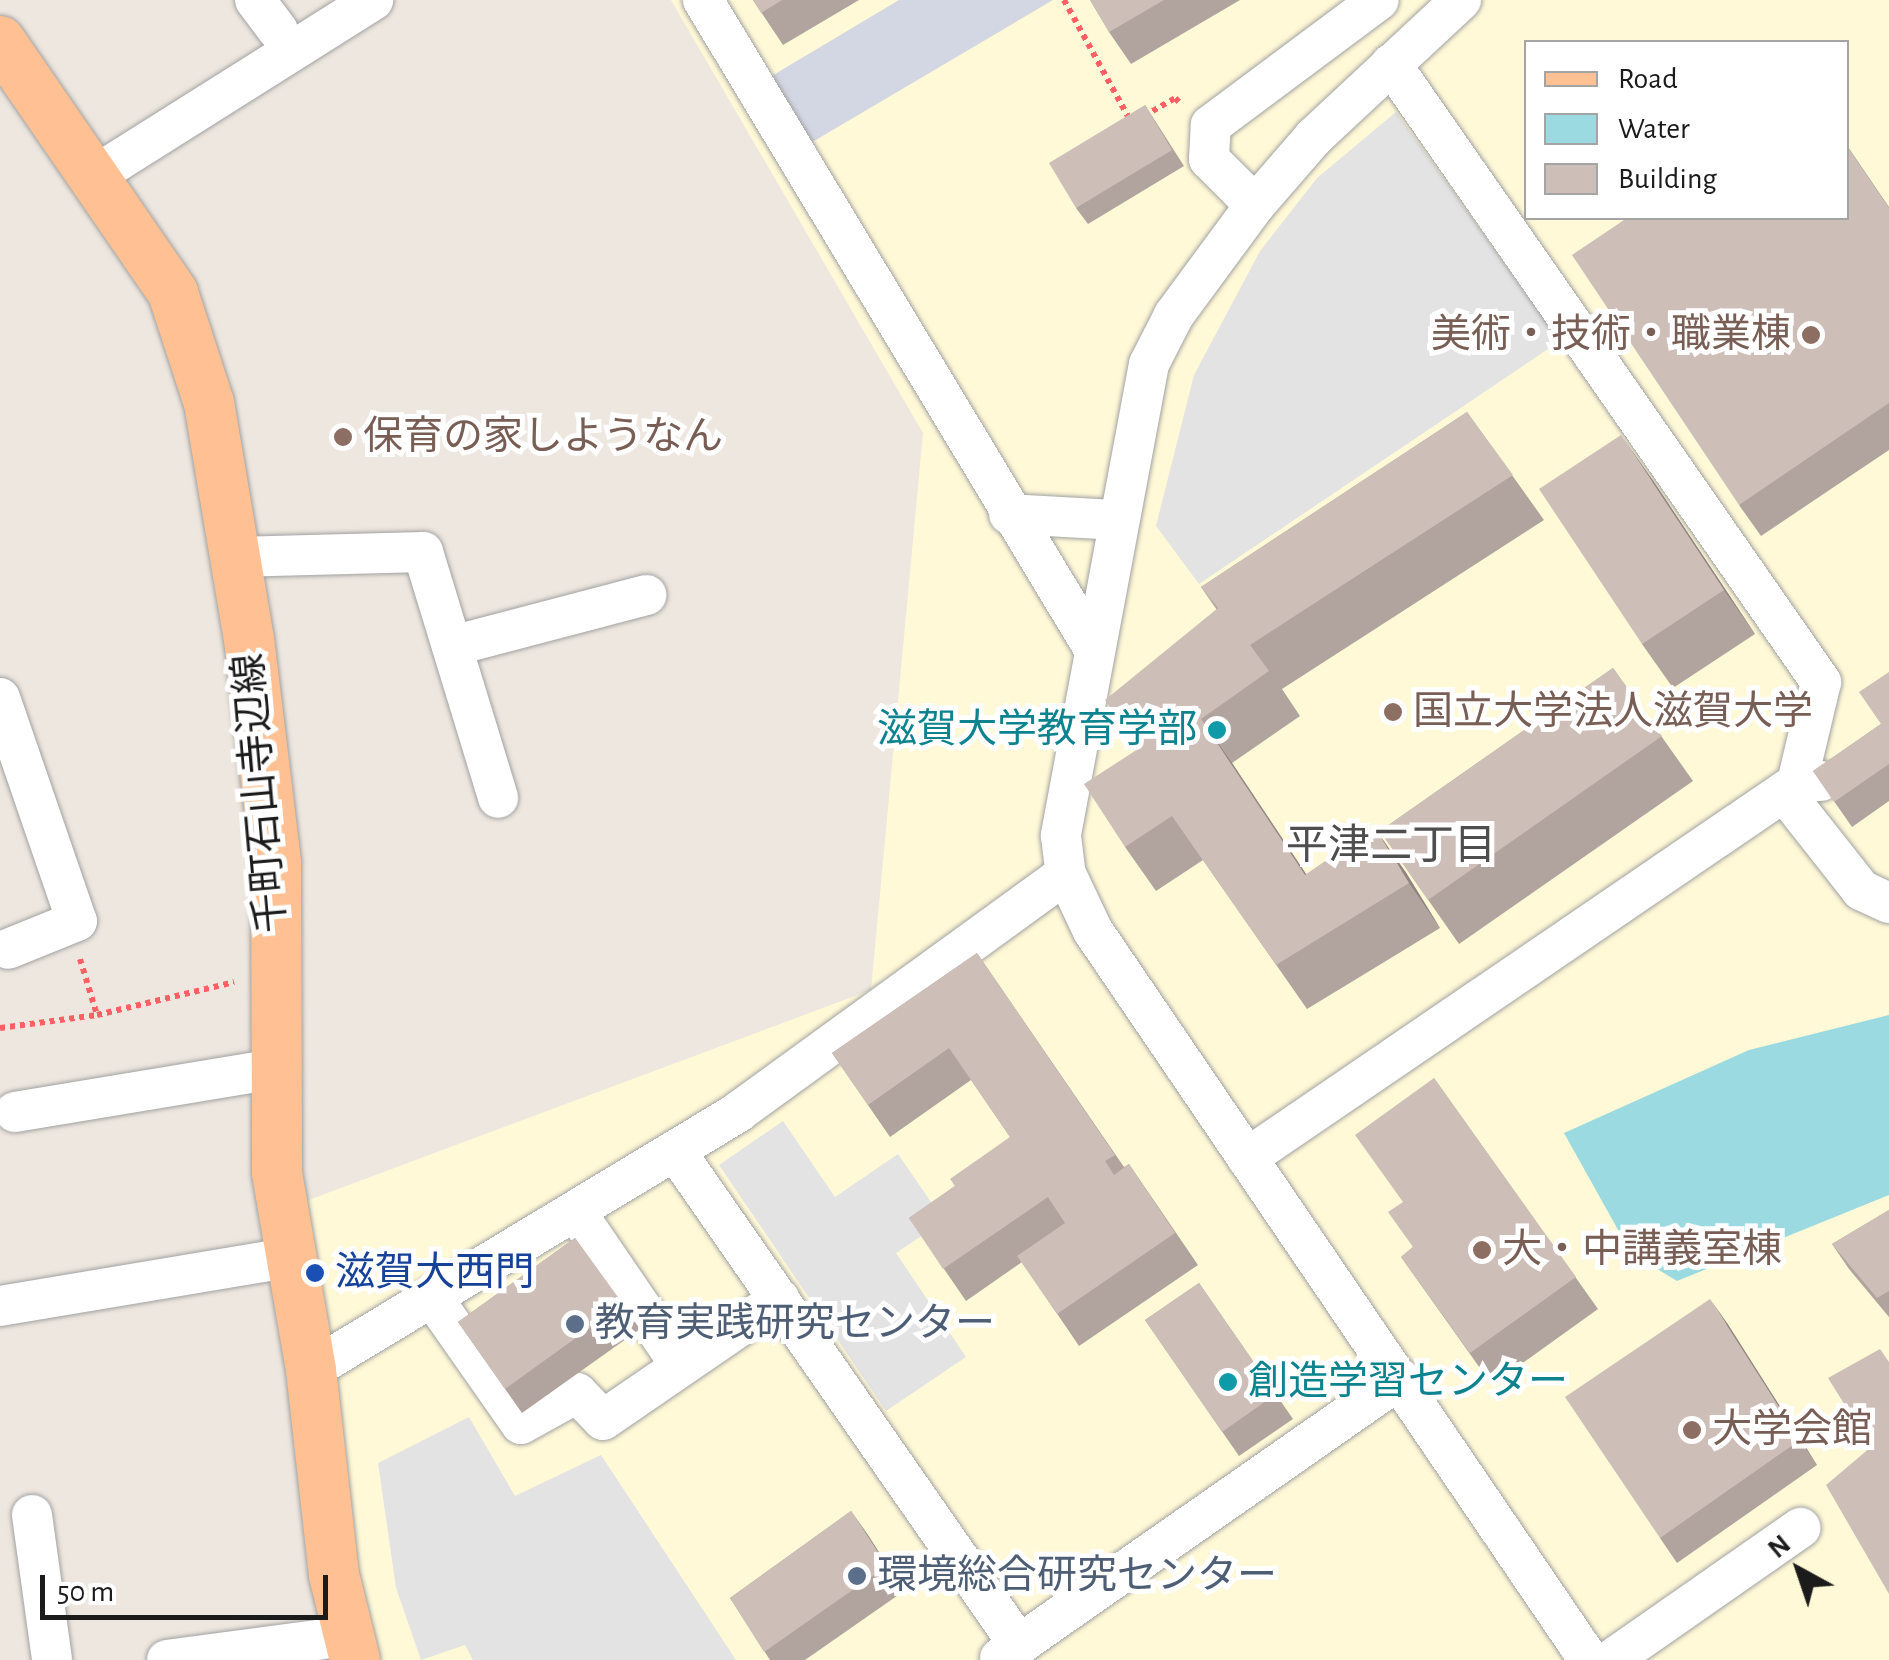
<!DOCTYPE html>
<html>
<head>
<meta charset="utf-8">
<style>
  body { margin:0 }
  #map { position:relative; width:1889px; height:1660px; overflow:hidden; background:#eee7df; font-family:"Alegreya Sans","Noto Sans JP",sans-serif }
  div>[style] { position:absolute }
  .education>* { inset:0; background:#fff9d7 }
  .parking>* { inset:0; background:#e3e3e3 }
  .plaza>* { inset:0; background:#d3d6e3 }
  .water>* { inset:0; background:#9adae0 }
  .path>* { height:6px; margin-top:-3px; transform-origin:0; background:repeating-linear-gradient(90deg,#ff5f65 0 5px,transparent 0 10px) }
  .roads { filter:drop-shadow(0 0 2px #a2a2a2) drop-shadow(0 0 2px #a2a2a2) }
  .minor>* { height:40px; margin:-20px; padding:0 20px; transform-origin:20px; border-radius:20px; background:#fff }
  .major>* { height:50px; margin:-25px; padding:0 25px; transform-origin:25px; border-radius:25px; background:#ffc193 }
  .wall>* { inset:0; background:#b1a39e }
  .shaded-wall>* { inset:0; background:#908581 }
  .building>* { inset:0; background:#cebeb8 }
  .dots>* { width:28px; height:28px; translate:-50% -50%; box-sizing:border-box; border:5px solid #fff; border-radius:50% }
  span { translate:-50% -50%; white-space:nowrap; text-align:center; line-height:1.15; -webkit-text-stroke:10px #fff; paint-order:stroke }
  .education-label { font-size:40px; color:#785e54 }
  .right { translate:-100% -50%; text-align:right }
  .left { translate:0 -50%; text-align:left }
  .culture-label { font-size:40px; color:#0d838f }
  .street-label { font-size:40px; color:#1b1b1b }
  .transit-label { font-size:40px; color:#164399 }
  .service-label { font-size:40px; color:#4e5e75 }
  .neighbourhood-label { font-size:42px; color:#4e4e4e }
  .legend { position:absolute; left:1524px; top:40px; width:325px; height:180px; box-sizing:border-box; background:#fff; border:2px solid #a4a4a4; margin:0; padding:12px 18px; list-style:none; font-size:30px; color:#1b1b1b }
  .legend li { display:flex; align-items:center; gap:20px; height:50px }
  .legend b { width:50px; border:2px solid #a4a4a4 }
  .north { position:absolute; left:1749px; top:1520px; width:100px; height:100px; -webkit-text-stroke:8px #fff; paint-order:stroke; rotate:320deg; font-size:28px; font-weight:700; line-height:40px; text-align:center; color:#1b1b1b }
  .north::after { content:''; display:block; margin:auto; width:35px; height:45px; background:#1b1b1b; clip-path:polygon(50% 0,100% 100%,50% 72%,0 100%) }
  .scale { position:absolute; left:40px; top:1575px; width:288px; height:45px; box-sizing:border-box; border:5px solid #1b1b1b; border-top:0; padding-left:12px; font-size:30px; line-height:35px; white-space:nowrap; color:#1b1b1b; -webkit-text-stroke:8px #fff; paint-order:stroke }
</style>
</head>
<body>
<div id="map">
  <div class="education">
    <div style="clip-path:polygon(evenodd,671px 0,1889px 0,1889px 1660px,380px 1660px,365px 1623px,306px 1201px,871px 990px,923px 433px,671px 0,1526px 42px,1846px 42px,1846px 218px,1526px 218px,1526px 42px)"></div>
  </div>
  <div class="parking">
    <div style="clip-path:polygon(1396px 112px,1560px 341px,1199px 584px,1156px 526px,1194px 375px,1260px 251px,1317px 178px)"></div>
    <div style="clip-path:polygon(783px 1121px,835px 1197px,898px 1154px,944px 1221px,896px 1253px,966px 1357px,886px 1411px,719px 1165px)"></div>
    <div style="clip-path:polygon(469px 1417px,515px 1496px,601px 1455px,736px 1660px,473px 1660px,465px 1645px,421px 1660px,396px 1588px,378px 1463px)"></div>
  </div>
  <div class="plaza">
    <div style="clip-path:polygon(899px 0,1053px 0,792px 154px,753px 87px)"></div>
  </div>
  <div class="water">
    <div style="clip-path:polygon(1889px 1015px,1889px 1195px,1677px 1281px,1631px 1253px,1564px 1133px,1749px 1050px)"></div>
  </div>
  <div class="path">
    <div style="left:1064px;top:0;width:137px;rotate:61.2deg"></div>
    <div style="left:1144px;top:116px;width:36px;rotate:-30deg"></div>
    <div style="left:1175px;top:98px;width:7px;rotate:45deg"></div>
    <div style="left:80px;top:959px;width:59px;rotate:73.1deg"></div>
    <div style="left:0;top:1028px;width:98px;rotate:-7.6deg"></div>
    <div style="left:97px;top:1015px;width:141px;rotate:-13.5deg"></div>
  </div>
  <div class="roads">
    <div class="minor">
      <div style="left:255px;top:0;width:38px;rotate:53deg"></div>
      <div style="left:703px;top:0;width:758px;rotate:58.93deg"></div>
      <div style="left:1461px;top:0;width:201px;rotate:137deg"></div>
      <div style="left:1314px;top:137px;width:90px;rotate:130.9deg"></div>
      <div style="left:1255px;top:205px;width:137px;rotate:126.4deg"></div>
      <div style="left:1174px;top:315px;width:55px;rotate:117deg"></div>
      <div style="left:1149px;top:364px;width:480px;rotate:100.6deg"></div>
      <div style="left:1061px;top:836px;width:38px;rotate:83deg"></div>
      <div style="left:1066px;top:874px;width:63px;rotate:64.7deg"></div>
      <div style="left:1093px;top:931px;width:882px;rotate:55.77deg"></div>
      <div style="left:1391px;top:64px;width:753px;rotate:55.17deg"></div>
      <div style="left:1821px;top:682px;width:104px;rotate:103.4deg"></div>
      <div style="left:94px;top:176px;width:330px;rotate:-32.2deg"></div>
      <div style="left:1255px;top:205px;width:65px;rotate:-135deg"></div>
      <div style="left:1209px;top:159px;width:34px;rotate:-87deg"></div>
      <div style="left:1211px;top:125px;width:209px;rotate:-36.7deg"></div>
      <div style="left:1009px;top:514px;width:108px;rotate:3.2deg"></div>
      <div style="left:235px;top:557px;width:188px;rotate:-1.5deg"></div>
      <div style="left:423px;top:552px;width:257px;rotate:73deg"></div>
      <div style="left:452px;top:646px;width:201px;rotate:-14.7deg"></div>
      <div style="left:0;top:698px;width:236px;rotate:71deg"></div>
      <div style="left:77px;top:921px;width:74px;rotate:157.9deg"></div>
      <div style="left:1784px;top:792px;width:125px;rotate:51.8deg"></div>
      <div style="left:1861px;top:890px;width:31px;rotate:25deg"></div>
      <div style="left:15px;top:1112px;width:263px;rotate:-9.4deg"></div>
      <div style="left:676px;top:1152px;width:601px;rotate:55.17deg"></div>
      <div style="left:1247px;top:1158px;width:666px;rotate:-34.29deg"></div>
      <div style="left:1797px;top:783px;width:24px;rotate:-5deg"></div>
      <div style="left:576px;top:1212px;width:186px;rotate:55.7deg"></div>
      <div style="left:432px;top:1297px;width:155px;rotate:55deg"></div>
      <div style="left:521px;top:1424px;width:64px;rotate:-29deg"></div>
      <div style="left:577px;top:1393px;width:37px;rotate:46deg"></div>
      <div style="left:603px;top:1420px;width:214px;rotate:-34.4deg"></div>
      <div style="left:0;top:1306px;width:298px;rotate:-9.5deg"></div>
      <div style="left:311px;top:1370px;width:499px;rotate:-31.1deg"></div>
      <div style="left:738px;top:1112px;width:405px;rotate:-36deg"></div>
      <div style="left:32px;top:1515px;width:146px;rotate:82.1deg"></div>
      <div style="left:1000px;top:1658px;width:488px;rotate:-34.9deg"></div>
      <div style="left:167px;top:1660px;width:182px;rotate:-7.6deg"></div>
      <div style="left:1611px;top:1660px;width:231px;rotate:-34.9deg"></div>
    </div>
    <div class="major">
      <div style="left:0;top:41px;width:306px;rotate:55.5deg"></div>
      <div style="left:173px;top:293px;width:116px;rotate:71.9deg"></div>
      <div style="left:209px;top:403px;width:239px;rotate:80.4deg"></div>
      <div style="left:249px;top:639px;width:226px;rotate:83.1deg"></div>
      <div style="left:276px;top:863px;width:310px;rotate:89.8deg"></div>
      <div style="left:277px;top:1173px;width:200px;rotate:80.2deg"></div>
      <div style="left:311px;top:1370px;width:206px;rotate:83.6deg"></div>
      <div style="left:334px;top:1575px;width:88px;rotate:76.1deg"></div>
    </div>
  </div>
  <div class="wall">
    <div style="clip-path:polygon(753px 0,859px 0,783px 45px)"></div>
    <div style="clip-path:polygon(1090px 0,1240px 0,1131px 64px,1109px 32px)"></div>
    <div style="clip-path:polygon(1145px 105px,1184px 166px,1088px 224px,1076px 208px)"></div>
    <div style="clip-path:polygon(1846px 144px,1889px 207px,1889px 450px,1761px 536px,1739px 505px,1846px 218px)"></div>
    <div style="clip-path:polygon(1467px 412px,1544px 520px,1282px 689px,1300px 716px,1232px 763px,1306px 874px,1405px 871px,1440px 928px,1307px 1009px,1203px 860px,1156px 891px,1125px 847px,1138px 749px,1217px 610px,1201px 587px)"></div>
    <div style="clip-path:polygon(1652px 479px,1755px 634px,1673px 688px,1642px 644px)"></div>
    <div style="clip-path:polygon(1613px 668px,1693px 781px,1459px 944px,1380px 831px)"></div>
    <div style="clip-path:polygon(1889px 672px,1889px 801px,1852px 827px,1813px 771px,1881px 724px)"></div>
    <div style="clip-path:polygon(977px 953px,1124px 1167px,1129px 1164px,1198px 1265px,1079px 1346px,1022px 1262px,966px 1301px,909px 1218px,955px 1186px,1010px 1137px,971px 1080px,890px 1137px,832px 1053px)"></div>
    <div style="clip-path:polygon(1434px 1078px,1598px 1309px,1492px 1385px,1401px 1257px,1413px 1247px,1403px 1202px)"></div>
    <div style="clip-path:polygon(1889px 1210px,1889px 1317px,1849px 1269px,1832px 1244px)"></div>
    <div style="clip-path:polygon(575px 1238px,640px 1329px,522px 1413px,458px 1322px)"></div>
    <div style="clip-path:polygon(1199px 1283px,1293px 1419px,1239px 1456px,1145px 1320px)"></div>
    <div style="clip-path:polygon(1727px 1323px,1817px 1465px,1677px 1563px,1660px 1538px)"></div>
    <div style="clip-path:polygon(851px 1511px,904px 1591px,805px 1660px,770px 1660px,730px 1598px)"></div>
  </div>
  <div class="shaded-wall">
    <div style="clip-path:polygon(1621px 435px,1652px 479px,1755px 634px,1724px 590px)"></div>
    <div style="clip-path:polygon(1201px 719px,1232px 763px,1336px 919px,1305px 875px)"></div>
    <div style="clip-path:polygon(1374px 827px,1405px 871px,1440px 928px,1409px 883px)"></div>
    <div style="clip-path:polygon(1710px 1299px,1727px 1323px,1817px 1465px,1800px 1440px)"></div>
    <div style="clip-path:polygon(851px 1511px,868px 1535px,904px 1591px,887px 1566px)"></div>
  </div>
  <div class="building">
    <div style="clip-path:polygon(753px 0,782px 0,761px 13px)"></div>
    <div style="clip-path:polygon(1090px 0,1164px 0,1109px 32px)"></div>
    <div style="clip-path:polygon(1145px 105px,1172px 150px,1076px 208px,1049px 163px)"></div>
    <div style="clip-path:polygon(1846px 145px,1889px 208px,1889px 403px,1739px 505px,1572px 255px,1627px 218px,1846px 218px)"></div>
    <div style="clip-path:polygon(1467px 412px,1513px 475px,1250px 645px,1269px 671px,1201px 719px,1305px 875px,1374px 827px,1409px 883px,1276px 965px,1172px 816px,1125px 847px,1084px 784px,1138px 749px,1105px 700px,1218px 608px,1201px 587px)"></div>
    <div style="clip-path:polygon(1621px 435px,1724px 590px,1642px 644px,1539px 489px)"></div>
    <div style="clip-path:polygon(1613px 668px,1662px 736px,1428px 900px,1380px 831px)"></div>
    <div style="clip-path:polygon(1889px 672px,1889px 764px,1834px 802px,1813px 771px,1881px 724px,1859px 692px)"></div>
    <div style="clip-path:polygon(977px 953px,1115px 1155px,1105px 1161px,1114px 1175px,1129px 1164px,1175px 1233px,1057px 1314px,1017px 1256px,1065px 1223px,1048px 1197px,943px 1269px,909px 1218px,955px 1186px,950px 1179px,1010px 1137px,949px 1048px,868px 1105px,832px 1053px)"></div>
    <div style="clip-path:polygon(1434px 1078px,1576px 1277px,1470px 1353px,1401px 1257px,1413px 1247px,1388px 1212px,1403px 1202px,1355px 1135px)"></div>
    <div style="clip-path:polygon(1889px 1210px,1889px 1291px,1877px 1298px,1832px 1244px)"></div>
    <div style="clip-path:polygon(575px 1238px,623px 1304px,505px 1389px,458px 1322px)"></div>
    <div style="clip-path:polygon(1199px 1283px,1276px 1394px,1222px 1432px,1145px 1320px)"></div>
    <div style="clip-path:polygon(1710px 1299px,1800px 1440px,1660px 1538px,1565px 1397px)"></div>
    <div style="clip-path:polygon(1880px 1349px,1889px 1362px,1889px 1594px,1826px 1485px,1871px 1447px,1828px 1378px)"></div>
    <div style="clip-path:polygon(851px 1511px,887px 1566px,764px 1652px,730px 1598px)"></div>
  </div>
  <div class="dots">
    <div style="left:1811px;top:335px;background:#8d6e63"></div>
    <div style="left:343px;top:437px;background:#8d6e63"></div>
    <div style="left:1393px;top:712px;background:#8d6e63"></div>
    <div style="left:1217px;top:730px;background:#0f9aa8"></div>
    <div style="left:1482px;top:1250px;background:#8d6e63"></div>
    <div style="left:315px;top:1273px;background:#1a4fb4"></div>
    <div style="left:575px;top:1324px;background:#5c6f8a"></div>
    <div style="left:1228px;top:1382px;background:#0f9aa8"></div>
    <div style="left:1692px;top:1430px;background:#8d6e63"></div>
    <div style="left:857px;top:1576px;background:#5c6f8a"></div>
  </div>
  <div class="education-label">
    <span class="right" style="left:1791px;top:335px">美術・技術・職業棟</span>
    <span class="left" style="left:363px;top:437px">保育の家しようなん</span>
    <span class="left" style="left:1413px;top:712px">国立大学法人滋賀大学</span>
    <span class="left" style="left:1502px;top:1250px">大・中講義室棟</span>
    <span class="left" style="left:1712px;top:1430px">大学会館</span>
  </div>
  <div class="culture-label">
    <span class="right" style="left:1197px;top:730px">滋賀大学教育学部</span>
    <span class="left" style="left:1248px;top:1382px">創造学習センター</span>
  </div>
  <div class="street-label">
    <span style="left:261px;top:793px;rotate:-95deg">千町石山寺辺線</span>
  </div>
  <div class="transit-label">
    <span class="left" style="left:335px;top:1273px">滋賀大西門</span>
  </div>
  <div class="service-label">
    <span class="left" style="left:595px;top:1324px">教育実践研究センター</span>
    <span class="left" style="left:877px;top:1576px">環境総合研究センター</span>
  </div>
  <div class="neighbourhood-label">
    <span style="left:1391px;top:846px">平津二丁目</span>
  </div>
  <ul class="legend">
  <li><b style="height:12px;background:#ffc193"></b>Road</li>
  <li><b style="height:28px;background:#9adae0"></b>Water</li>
  <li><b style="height:28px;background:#cebeb8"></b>Building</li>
  </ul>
  <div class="north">N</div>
  <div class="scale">50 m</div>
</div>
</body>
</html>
